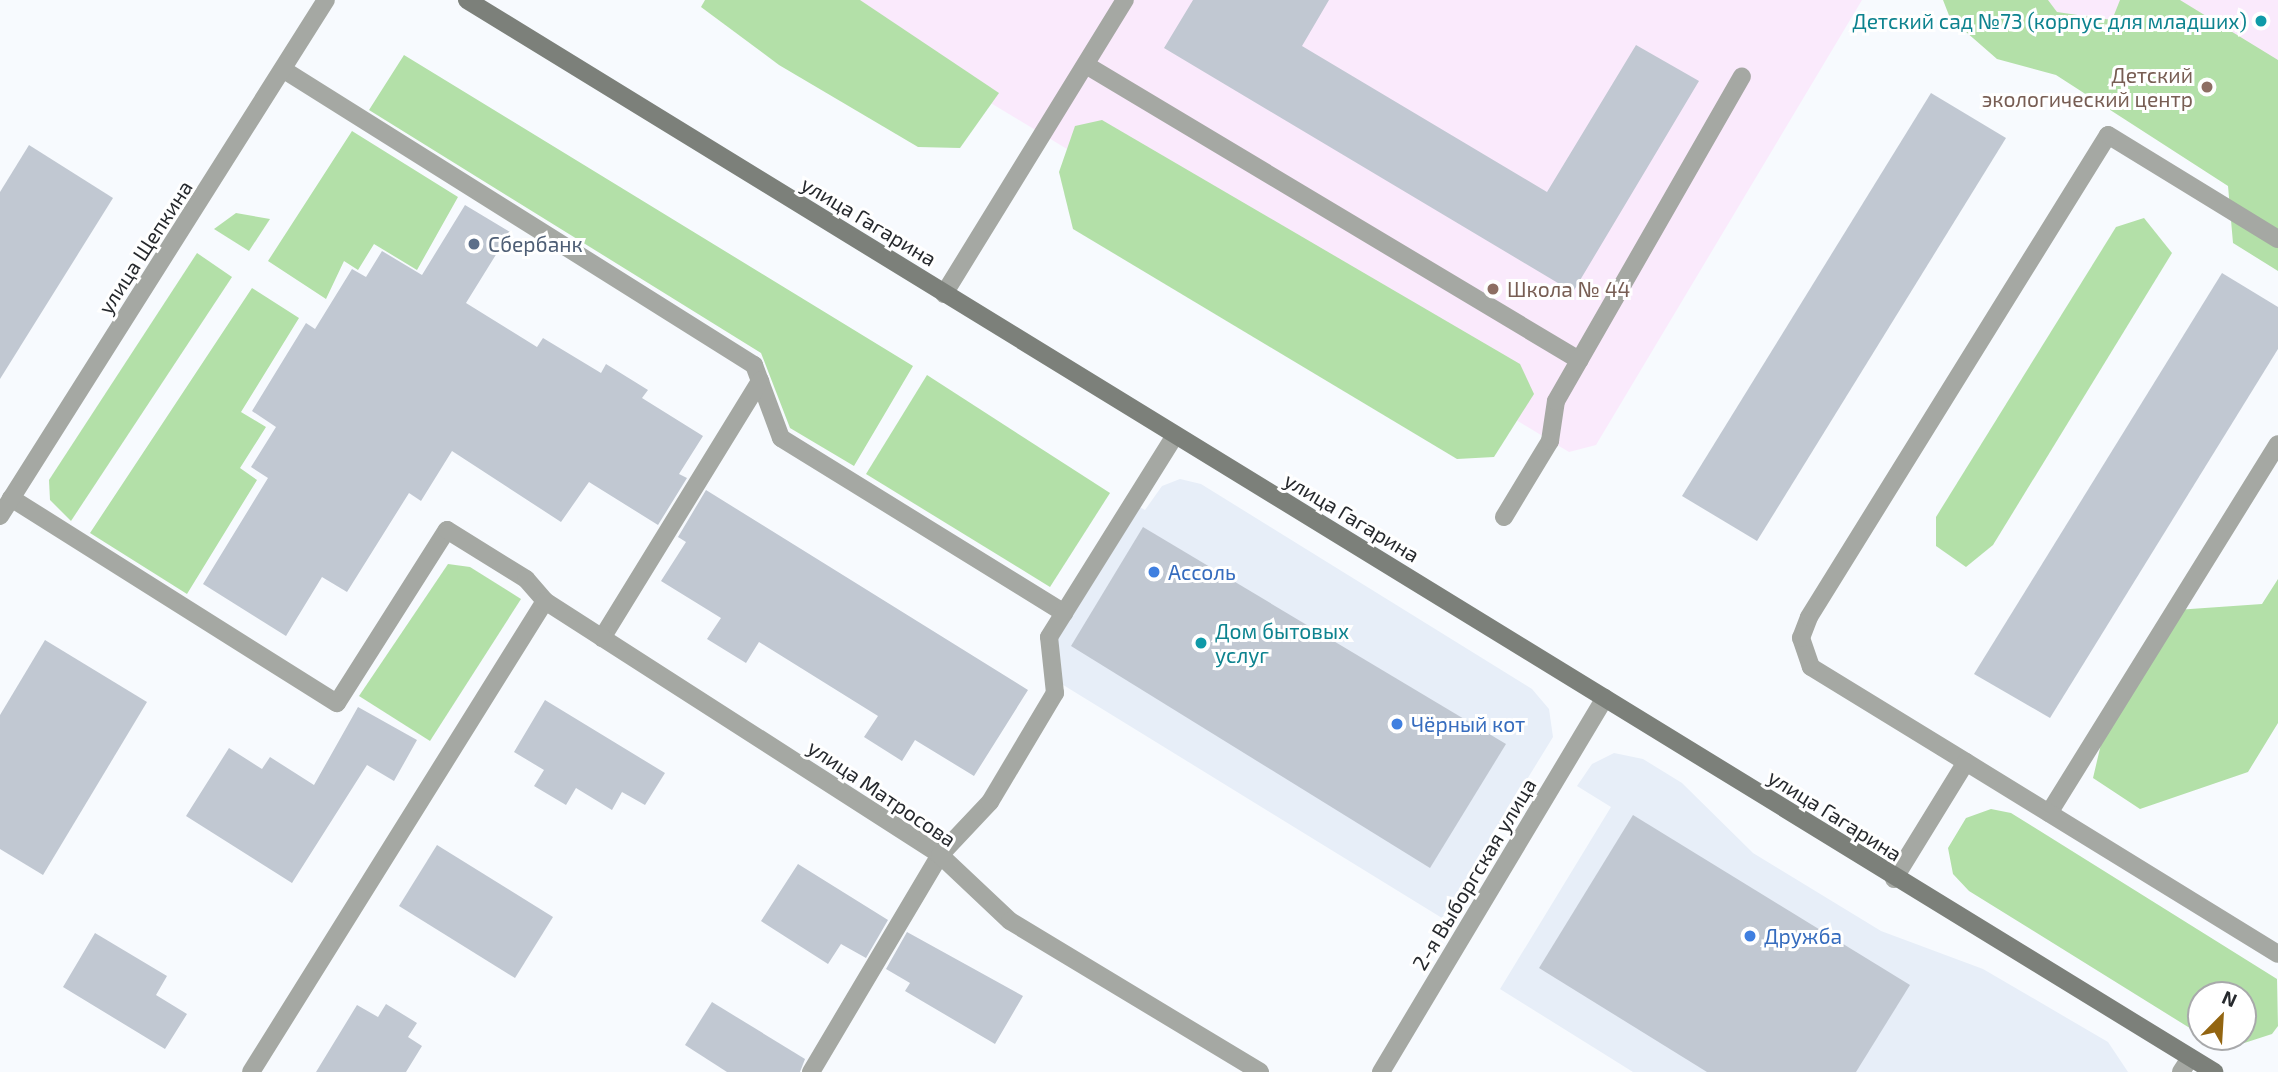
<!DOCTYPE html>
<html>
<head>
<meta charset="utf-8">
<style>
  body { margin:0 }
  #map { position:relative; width:2278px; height:1072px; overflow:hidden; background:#f7fafe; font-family:"Exo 2",sans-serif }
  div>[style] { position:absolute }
  .built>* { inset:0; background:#e7eef8 }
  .education>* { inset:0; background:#faeafc }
  .green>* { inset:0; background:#b3e0a8 }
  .building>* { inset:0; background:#c1c8d2 }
  .lane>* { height:18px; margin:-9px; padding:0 9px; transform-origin:9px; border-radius:9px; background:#a5a8a3 }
  .street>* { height:18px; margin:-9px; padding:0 9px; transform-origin:9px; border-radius:9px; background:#a5a8a3 }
  .secondary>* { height:18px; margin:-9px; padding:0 9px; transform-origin:9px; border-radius:9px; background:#7c807a }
  .dots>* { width:19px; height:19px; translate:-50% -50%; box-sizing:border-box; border:4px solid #fff; border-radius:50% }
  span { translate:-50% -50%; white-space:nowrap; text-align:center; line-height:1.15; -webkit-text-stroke:6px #fff; paint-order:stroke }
  .culture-label { font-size:21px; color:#0d838f }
  .right { translate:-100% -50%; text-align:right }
  .left { translate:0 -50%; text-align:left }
  .education-label { font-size:21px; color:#785e54 }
  .street-label { font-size:21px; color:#26292d }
  .service-label { font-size:21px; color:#4e5e75 }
  .shop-label { font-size:21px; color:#366cbe }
  .north { position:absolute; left:2187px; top:981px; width:70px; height:70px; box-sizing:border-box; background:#fff; border:2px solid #a8a9ab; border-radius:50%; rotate:24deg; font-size:19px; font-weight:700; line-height:28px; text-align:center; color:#26292d }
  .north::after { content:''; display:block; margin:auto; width:24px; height:32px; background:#936511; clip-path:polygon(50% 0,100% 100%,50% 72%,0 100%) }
</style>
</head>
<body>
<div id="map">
  <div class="built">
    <div style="clip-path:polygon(1180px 479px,1201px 484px,1532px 689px,1549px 709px,1553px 737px,1442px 918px,1060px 683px,1056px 621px,1130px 502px,1145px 510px,1162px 486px)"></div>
    <div style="clip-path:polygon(1614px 753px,1643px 759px,1682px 783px,1753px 853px,1881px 931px,1983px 969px,2108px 1042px,2128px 1072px,1633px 1072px,1500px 989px,1611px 807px,1577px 786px,1592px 764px)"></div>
  </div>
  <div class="education">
    <div style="clip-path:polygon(820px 0,1862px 0,1596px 445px,1569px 452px)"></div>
    <div style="clip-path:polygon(1994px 0,2278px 0,2278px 174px)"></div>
  </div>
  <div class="green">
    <div style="clip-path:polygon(705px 0,860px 0,999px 93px,960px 148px,918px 147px,779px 65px,701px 7px)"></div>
    <div style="clip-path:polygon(1943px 0,2048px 0,2057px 12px,2112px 20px,2120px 0,2180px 0,2278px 60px,2278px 271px,2233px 243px,2228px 186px,2056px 75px,1997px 59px,1950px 18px)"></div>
    <div style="clip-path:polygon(404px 55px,913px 366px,854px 466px,790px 428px,761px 353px,369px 110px)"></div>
    <div style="clip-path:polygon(1102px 120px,1520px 364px,1534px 394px,1494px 457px,1457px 459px,1073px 229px,1059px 172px,1075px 126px)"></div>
    <div style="clip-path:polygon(352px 131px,458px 197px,417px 270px,374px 244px,358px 270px,344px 261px,326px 299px,268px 261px)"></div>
    <div style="clip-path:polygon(236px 213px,270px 219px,249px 251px,214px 229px)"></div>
    <div style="clip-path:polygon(2144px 218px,2172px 253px,1993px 545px,1966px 567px,1936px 546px,1936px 517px,2116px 227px)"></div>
    <div style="clip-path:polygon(197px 253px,232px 277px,71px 521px,50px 500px,49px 480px)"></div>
    <div style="clip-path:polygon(252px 288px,299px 318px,241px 412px,266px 427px,240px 468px,257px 480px,187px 594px,90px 533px)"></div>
    <div style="clip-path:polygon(927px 375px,1110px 493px,1050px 587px,866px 474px)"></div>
    <div style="clip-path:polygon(448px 564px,470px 567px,521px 599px,430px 741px,359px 696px)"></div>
    <div style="clip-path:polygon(2278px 579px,2278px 723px,2248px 772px,2140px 809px,2093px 778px,2105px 727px,2176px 610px,2262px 604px)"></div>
    <div style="clip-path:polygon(1991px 809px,2011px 813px,2277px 979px,2278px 1026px,2272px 1034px,2235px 1046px,2210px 1041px,2205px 1037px,2243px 1037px,2243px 995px,2201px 995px,2201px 1035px,1969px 891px,1953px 874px,1948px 848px,1966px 818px)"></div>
  </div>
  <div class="building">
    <div style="clip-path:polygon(1193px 0,1329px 0,1302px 46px,1547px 192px,1636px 45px,1699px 81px,1573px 292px,1164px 48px)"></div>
    <div style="clip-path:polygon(1931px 93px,2006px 138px,1757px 541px,1682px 496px)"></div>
    <div style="clip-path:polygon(29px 145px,113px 198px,0 379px,0 192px)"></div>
    <div style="clip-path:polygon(465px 205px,510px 232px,466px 303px,537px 347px,543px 338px,601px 373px,606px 364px,648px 390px,642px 398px,703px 436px,679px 474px,687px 478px,658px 525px,589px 482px,561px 522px,452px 451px,421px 501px,409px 493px,347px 592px,322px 577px,286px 636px,203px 584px,268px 478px,251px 467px,276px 427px,252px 411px,306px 323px,315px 329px,352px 269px,366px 277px,382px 251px,422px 275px)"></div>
    <div style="clip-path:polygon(2222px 273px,2278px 307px,2278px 349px,2050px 718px,1974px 674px)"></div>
    <div style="clip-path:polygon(706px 490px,1028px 690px,974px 776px,915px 740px,902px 761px,864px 737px,878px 716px,759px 642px,746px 663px,707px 639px,721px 618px,661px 581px,686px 542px,678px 537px)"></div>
    <div style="clip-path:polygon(1143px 527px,1506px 744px,1430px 868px,1071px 646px)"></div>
    <div style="clip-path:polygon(45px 640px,147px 702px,43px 875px,0 849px,0 715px)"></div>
    <div style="clip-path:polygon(545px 700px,665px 773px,645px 805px,622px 792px,612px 810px,576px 788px,566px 805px,534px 786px,544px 770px,514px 752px)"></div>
    <div style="clip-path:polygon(358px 707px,417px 740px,394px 781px,367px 765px,292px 883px,186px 816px,229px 748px,262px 769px,270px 757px,314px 785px)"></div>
    <div style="clip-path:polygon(1633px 815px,1910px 985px,1856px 1072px,1707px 1072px,1539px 968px)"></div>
    <div style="clip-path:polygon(437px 845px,553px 917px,515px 978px,399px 906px)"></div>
    <div style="clip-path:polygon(798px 864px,888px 920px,866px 958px,841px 944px,828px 964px,761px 921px)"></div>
    <div style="clip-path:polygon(907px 932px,1023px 996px,995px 1044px,905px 991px,910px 983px,886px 969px)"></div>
    <div style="clip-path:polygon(95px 933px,167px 976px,156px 995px,187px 1014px,165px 1049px,63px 987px)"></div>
    <div style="clip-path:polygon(712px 1002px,805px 1059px,800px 1072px,727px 1072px,685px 1045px)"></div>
    <div style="clip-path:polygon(386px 1004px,417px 1023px,408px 1037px,422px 1046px,406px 1072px,316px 1072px,357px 1005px,378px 1017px)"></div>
  </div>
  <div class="lane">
    <div style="left:1086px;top:65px;width:575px;rotate:30.9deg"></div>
    <div style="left:284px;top:70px;width:555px;rotate:32.11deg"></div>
    <div style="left:754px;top:365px;width:78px;rotate:69.7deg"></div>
    <div style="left:781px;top:438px;width:333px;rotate:31.7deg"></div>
    <div style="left:944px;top:294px;width:345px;rotate:-58.4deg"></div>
    <div style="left:11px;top:498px;width:385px;rotate:32.2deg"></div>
    <div style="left:337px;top:703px;width:205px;rotate:-57.6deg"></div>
    <div style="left:447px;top:530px;width:93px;rotate:31.8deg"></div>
    <div style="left:526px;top:579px;width:29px;rotate:49deg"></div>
    <div style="left:545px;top:601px;width:555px;rotate:121.97deg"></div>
    <div style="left:1504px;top:517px;width:89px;rotate:-58.8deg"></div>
    <div style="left:1550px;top:441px;width:40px;rotate:-81.5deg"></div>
    <div style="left:1556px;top:401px;width:374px;rotate:-60.2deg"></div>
    <div style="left:602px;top:638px;width:302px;rotate:-58.4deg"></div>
    <div style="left:1966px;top:762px;width:182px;rotate:-148.5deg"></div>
    <div style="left:1811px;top:667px;width:31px;rotate:-109deg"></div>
    <div style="left:1801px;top:638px;width:22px;rotate:-69deg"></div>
    <div style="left:1809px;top:617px;width:567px;rotate:-58.19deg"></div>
    <div style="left:2108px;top:135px;width:199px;rotate:31.5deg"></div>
    <div style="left:2049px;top:813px;width:434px;rotate:-58.2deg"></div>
    <div style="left:811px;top:1072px;width:252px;rotate:-59.3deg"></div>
    <div style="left:940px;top:855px;width:73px;rotate:-46.7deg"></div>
    <div style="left:990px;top:802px;width:127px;rotate:-59.2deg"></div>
    <div style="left:1055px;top:693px;width:56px;rotate:-96.1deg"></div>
    <div style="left:1049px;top:637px;width:238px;rotate:-58deg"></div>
  </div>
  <div class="street">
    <div style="left:0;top:516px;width:610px;rotate:-57.72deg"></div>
    <div style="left:545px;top:601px;width:470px;rotate:32.7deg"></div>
    <div style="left:940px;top:855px;width:96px;rotate:43.3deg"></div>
    <div style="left:1010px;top:921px;width:292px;rotate:31.1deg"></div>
    <div style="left:1894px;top:879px;width:137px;rotate:-58.4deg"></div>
    <div style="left:1966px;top:762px;width:366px;rotate:31.6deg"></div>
    <div style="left:1381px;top:1072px;width:436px;rotate:-59.1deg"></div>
    <div style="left:2181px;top:1072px;width:17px;rotate:-57deg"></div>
  </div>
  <div class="secondary">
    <div style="left:467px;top:0;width:2050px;rotate:31.53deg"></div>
  </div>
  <div class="dots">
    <div style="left:2261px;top:21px;background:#0f9aa8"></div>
    <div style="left:2207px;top:87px;background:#8d6e63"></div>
    <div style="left:474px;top:244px;background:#5c6f8a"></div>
    <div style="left:1493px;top:289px;background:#8d6e63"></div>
    <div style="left:1154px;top:572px;background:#3f7fe0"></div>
    <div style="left:1201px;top:643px;background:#0f9aa8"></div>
    <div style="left:1397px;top:724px;background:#3f7fe0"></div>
    <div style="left:1750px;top:936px;background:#3f7fe0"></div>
  </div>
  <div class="culture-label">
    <span class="right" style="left:2247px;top:21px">Детский сад №73 (корпус для младших)</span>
    <span class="left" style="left:1215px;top:643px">Дом бытовых<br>услуг</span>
  </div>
  <div class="education-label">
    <span class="right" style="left:2193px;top:87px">Детский<br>экологический центр</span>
    <span class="left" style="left:1507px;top:289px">Школа № 44</span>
  </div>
  <div class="street-label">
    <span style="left:869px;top:221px;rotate:31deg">улица Гагарина</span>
    <span style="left:145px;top:247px;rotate:-57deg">улица Щепкина</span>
    <span style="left:1352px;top:517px;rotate:31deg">улица Гагарина</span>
    <span style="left:882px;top:793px;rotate:34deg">улица Матросова</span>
    <span style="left:1835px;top:815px;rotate:32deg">улица Гагарина</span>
    <span style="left:1474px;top:874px;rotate:-59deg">2-я Выборгская улица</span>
  </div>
  <div class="service-label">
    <span class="left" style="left:488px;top:244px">Сбербанк</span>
  </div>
  <div class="shop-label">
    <span class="left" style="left:1168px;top:572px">Ассоль</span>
    <span class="left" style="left:1411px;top:724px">Чёрный кот</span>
    <span class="left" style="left:1764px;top:936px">Дружба</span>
  </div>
  <div class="north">N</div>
</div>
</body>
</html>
